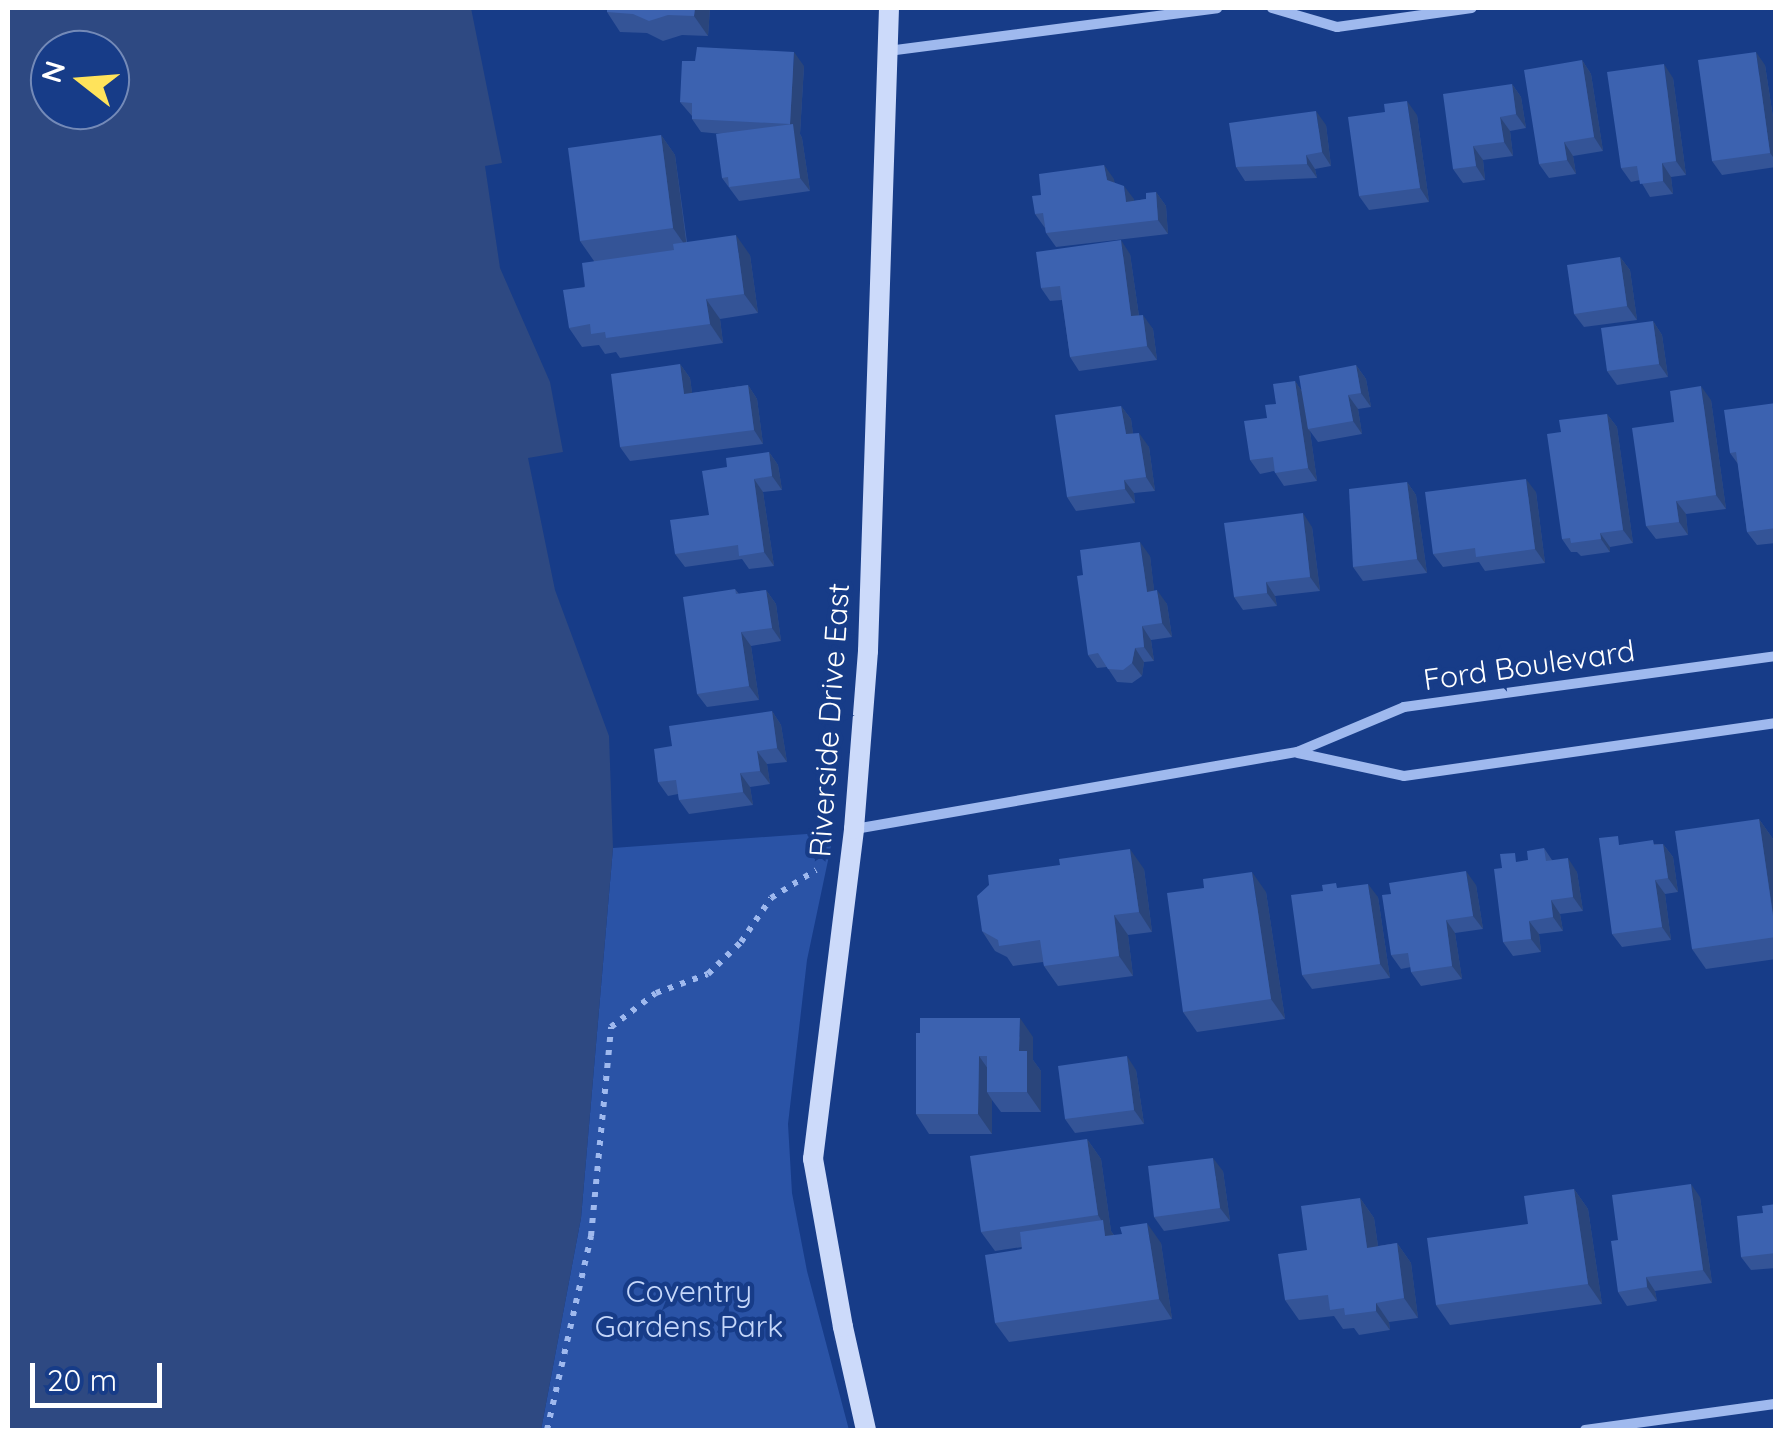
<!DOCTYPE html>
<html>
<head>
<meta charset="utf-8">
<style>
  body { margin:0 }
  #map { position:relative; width:1783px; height:1438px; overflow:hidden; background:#173c88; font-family:Quicksand,sans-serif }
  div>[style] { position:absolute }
  .green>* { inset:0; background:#2a53a6 }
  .water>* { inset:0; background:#2e4982 }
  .path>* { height:6px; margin-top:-3px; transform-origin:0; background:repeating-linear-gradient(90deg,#9fb9ee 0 5px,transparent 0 13px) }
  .street>* { height:10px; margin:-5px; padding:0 5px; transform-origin:5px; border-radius:5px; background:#9fb9ee }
  .secondary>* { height:20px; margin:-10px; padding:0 10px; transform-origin:10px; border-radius:10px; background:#ccdafa }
  .wall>* { inset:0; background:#345497 }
  .shaded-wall>* { inset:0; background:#2a457b }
  .building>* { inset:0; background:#3c62b0 }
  span { translate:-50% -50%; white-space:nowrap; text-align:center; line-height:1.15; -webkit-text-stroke:9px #173c88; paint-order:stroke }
  .street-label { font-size:30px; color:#fff }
  .park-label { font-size:30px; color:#c5d7fa }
  .frame { position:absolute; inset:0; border:10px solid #fff; pointer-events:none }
  .north { position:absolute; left:30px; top:30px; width:100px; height:100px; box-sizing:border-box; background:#173c88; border:2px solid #748ab8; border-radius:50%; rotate:287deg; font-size:28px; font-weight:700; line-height:40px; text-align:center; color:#fff }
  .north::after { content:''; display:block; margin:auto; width:35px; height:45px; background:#ffe35b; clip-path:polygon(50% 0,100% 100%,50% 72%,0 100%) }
  .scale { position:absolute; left:30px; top:1363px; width:132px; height:45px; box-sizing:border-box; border:5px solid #fff; border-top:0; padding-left:12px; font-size:30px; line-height:35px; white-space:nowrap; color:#fff; -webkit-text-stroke:8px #173c88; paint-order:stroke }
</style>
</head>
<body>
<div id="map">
  <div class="green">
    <div style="clip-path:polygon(834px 832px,807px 960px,788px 1124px,792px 1193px,807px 1271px,849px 1430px,541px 1430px,581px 1218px,613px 848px)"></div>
  </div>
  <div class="water">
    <div style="clip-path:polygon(evenodd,8px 8px,471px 8px,502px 163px,485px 166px,500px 268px,550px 382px,563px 452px,528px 458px,555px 590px,609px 736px,613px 848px,581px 1218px,541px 1430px,8px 1430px,8px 8px,50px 50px,110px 50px,110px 110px,50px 110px,50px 50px)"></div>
  </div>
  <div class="path">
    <div style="left:547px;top:1430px;width:199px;rotate:-77.2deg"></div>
    <div style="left:591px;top:1236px;width:210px;rotate:-84.5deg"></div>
    <div style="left:611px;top:1027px;width:56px;rotate:-37.1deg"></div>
    <div style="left:656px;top:993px;width:55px;rotate:-20.1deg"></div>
    <div style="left:708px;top:974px;width:46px;rotate:-44.1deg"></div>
    <div style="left:741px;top:942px;width:53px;rotate:-55.7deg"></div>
    <div style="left:771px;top:898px;width:53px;rotate:-31.9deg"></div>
  </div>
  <div class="street">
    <div style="left:1272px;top:8px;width:68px;rotate:16.3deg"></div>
    <div style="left:1337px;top:27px;width:136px;rotate:-8deg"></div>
    <div style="left:888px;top:51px;width:332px;rotate:-7.4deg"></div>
    <div style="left:1298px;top:753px;width:108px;rotate:12.2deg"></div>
    <div style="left:1404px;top:776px;width:376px;rotate:-8.1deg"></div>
    <div style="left:855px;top:829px;width:449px;rotate:-9.9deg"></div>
    <div style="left:1297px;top:752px;width:116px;rotate:-22.8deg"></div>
    <div style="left:1404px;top:707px;width:375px;rotate:-7.8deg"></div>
    <div style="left:1585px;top:1430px;width:193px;rotate:-7.8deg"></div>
  </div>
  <div class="secondary">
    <div style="left:866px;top:1430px;width:106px;rotate:-102.6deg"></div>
    <div style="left:843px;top:1327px;width:171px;rotate:-100.1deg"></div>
    <div style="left:813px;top:1159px;width:333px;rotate:-82.9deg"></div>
    <div style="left:854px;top:829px;width:179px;rotate:-85.5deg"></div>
    <div style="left:868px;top:651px;width:643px;rotate:-88.13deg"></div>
  </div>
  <div class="wall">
    <div style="clip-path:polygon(607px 8px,710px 8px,708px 36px,682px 35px,663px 41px,647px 33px,620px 32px,607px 12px)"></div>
    <div style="clip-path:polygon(1582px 60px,1591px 74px,1603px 151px,1573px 156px,1576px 174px,1549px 178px,1539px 164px)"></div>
    <div style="clip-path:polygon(1765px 65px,1776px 137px,1776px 167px,1722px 175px,1712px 161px)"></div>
    <div style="clip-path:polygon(804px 66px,800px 134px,802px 138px,810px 191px,739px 201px,722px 178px,722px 134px,701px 132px,692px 119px,692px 116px,680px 102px)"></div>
    <div style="clip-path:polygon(1673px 78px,1686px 175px,1671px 177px,1673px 194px,1650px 197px,1640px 180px,1631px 182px,1621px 168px)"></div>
    <div style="clip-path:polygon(1512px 84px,1521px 97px,1526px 128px,1510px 131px,1513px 156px,1483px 160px,1485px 180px,1463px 183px,1453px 169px)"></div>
    <div style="clip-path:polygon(1417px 115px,1429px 202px,1369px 210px,1359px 196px)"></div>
    <div style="clip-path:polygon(1326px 125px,1331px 166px,1315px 169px,1317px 178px,1245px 181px,1236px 167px)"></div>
    <div style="clip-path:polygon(661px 135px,675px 155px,687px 242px,750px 255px,758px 313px,720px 319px,723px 343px,620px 358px,616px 352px,605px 354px,599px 345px,582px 347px,569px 328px,594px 261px,580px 241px)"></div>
    <div style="clip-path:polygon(1104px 165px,1114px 182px,1134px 201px,1146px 199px,1156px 192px,1166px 206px,1168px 234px,1056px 247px,1046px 233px,1045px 228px,1035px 214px,1041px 195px)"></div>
    <div style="clip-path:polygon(1130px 254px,1139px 316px,1153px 329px,1157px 360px,1079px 371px,1070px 357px,1062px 300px,1050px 301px,1041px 288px)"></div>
    <div style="clip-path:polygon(1620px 257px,1630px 270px,1637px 320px,1584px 327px,1574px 314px)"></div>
    <div style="clip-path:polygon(1653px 321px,1662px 335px,1668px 377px,1617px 385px,1607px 371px)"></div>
    <div style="clip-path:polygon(680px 364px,690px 378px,692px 393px,748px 385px,757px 399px,763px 444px,630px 461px,620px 447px)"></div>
    <div style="clip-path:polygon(1356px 365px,1366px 379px,1371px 407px,1358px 409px,1362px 434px,1318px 442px,1310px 431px,1317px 481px,1284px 486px,1274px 471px,1260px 474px,1250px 460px,1267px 418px,1276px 404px,1295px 381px,1301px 390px)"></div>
    <div style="clip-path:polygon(1711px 400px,1726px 509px,1686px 514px,1688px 535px,1656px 539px,1646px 526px,1674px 422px)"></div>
    <div style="clip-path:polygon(1776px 403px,1776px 543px,1757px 545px,1747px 532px,1738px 464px,1730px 453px)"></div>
    <div style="clip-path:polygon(1121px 406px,1131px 419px,1133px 434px,1149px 447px,1155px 491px,1134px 493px,1135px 503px,1076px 511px,1067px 497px)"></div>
    <div style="clip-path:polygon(1607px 414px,1617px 427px,1633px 543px,1610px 547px,1610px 552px,1581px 556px,1577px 552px,1571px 552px,1562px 539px,1561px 432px)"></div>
    <div style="clip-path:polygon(769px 452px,778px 465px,782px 490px,763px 492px,774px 566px,749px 569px,742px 559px,685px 567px,675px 554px,709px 515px,727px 467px)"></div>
    <div style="clip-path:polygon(1407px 482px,1416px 495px,1427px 573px,1363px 581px,1353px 567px)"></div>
    <div style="clip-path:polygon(1536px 492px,1545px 563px,1485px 571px,1479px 562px,1443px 567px,1433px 554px)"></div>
    <div style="clip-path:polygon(1312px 527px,1320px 591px,1275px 596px,1277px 606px,1243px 610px,1234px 597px)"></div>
    <div style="clip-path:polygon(1150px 556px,1154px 591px,1167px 604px,1172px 637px,1151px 640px,1154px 661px,1144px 662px,1142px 676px,1132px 683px,1117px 682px,1107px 667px,1097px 668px,1088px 655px)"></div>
    <div style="clip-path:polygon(735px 589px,739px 594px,766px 590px,776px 604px,781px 641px,751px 646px,759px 700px,707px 707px,697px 694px)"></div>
    <div style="clip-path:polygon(772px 711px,781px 725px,787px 762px,767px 764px,770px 784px,750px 787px,753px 805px,689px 814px,679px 800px,678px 794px,668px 796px,658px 782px)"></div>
    <div style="clip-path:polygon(1759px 819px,1773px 839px,1776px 857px,1776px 959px,1706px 969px,1692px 949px)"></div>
    <div style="clip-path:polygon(1624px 844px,1663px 844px,1673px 857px,1678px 892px,1665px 894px,1671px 940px,1622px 947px,1612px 934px)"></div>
    <div style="clip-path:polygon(1544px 848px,1552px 860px,1577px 872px,1583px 911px,1560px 914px,1563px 931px,1539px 934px,1541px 952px,1513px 956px,1503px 942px,1502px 868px,1528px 860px)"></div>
    <div style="clip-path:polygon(1144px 869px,1152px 932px,1128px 935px,1133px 976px,1058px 986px,1044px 966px,1043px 962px,1013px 966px,1007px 957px,995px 951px,982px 931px)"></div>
    <div style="clip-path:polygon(1476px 885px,1483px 929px,1455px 933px,1462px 979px,1421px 986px,1411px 972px,1411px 967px,1401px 969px,1391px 955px)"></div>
    <div style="clip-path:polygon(1340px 888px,1378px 897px,1390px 978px,1312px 989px,1302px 975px)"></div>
    <div style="clip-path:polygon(1266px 892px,1285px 1019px,1197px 1032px,1183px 1012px)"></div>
    <div style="clip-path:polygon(916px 1033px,1033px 1037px,1033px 1060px,1041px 1071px,1041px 1112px,1001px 1112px,992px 1100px,992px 1134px,929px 1134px,916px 1114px)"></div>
    <div style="clip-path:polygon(1136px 1070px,1144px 1124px,1075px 1133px,1065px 1119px)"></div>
    <div style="clip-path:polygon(1087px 1139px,1101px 1159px,1111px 1231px,1114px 1235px,1161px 1243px,1172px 1319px,1009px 1342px,995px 1323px,1022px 1247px,995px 1251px,981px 1232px)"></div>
    <div style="clip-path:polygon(1223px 1171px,1230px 1221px,1164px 1231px,1154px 1217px)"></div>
    <div style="clip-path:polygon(1574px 1189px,1588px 1209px,1602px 1304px,1450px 1325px,1436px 1305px,1528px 1224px)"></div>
    <div style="clip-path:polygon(1700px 1197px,1712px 1283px,1655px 1291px,1657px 1301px,1627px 1306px,1618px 1292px,1618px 1240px)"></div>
    <div style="clip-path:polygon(1360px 1198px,1374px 1218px,1378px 1246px,1397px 1243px,1411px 1263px,1418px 1318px,1389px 1322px,1390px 1330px,1359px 1335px,1354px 1328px,1343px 1329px,1334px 1316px,1299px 1320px,1285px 1300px,1307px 1250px)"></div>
    <div style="clip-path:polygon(1776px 1204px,1776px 1268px,1751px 1270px,1741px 1257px,1763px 1213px)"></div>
  </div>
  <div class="shaded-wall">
    <div style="clip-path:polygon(695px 8px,710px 8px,708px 36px,694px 16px)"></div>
    <div style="clip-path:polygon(794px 52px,804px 66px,800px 134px,802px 138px,810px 191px,800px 178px,790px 124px)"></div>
    <div style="clip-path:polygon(1756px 52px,1765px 65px,1776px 137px,1776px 161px,1770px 153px)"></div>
    <div style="clip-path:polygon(1582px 60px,1591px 74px,1603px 151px,1594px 137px)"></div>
    <div style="clip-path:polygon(1664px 64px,1673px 78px,1686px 175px,1676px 161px)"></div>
    <div style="clip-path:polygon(1512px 84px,1521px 97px,1526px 128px,1516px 114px)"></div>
    <div style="clip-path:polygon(1407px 101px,1417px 115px,1429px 202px,1420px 188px)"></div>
    <div style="clip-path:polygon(1316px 111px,1326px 125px,1331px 166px,1322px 152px)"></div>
    <div style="clip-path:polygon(1500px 117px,1510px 131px,1513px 156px,1504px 142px)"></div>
    <div style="clip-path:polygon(661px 135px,675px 155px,687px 248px,673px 228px)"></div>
    <div style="clip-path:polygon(1564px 142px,1573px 156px,1576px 174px,1567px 160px)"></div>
    <div style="clip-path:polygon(1473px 146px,1483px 160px,1485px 180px,1476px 166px)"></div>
    <div style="clip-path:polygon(1306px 155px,1315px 169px,1317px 178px,1307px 164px)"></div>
    <div style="clip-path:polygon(1662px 163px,1671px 177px,1673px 194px,1663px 181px)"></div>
    <div style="clip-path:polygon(1104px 165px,1114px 179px,1116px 193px,1107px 180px)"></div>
    <div style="clip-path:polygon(1124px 186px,1134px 199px,1136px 215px,1126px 202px)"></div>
    <div style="clip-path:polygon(1156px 192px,1166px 206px,1168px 234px,1158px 220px)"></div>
    <div style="clip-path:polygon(736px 235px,750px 255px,758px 313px,744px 294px)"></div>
    <div style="clip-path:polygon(1121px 240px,1130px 254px,1141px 330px,1131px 316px)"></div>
    <div style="clip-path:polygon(1620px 257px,1630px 270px,1637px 320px,1627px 306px)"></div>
    <div style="clip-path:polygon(706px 299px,720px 319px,723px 343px,710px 324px)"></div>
    <div style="clip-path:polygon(1143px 315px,1153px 329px,1157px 360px,1147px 346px)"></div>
    <div style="clip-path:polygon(1653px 321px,1662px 335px,1668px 377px,1659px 364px)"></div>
    <div style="clip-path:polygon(680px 364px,690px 378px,694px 407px,684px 394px)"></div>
    <div style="clip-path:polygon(1356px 365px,1366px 379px,1371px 407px,1361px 393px)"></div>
    <div style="clip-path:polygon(1295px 381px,1304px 394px,1308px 429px,1310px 431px,1317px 481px,1308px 468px)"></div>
    <div style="clip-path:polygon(748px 385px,757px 399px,763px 444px,754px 430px)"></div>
    <div style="clip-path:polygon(1701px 386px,1711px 400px,1726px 509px,1716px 495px)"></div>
    <div style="clip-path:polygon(1348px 395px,1358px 409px,1362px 434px,1353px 421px)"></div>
    <div style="clip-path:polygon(1121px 406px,1131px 419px,1135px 448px,1126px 434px)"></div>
    <div style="clip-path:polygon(1607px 414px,1617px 427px,1633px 543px,1623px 530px)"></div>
    <div style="clip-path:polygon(1139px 433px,1149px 447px,1155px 491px,1146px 477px)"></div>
    <div style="clip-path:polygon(769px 452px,778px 465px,782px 490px,772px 476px)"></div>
    <div style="clip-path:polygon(754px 479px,763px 492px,774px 566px,764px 552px)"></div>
    <div style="clip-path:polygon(1526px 479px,1536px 492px,1545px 563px,1535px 549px)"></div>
    <div style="clip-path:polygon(1124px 480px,1134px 493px,1135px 503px,1125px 489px)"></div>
    <div style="clip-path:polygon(1407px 482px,1416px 495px,1427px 573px,1417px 559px)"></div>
    <div style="clip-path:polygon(1676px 501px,1686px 514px,1688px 535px,1679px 522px)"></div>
    <div style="clip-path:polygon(1303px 513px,1312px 527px,1320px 591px,1310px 577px)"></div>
    <div style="clip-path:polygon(1600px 533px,1610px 547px,1610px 552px,1601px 539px)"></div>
    <div style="clip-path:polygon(1140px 542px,1150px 556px,1156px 606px,1147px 592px)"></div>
    <div style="clip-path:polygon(1266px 582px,1275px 596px,1277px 606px,1267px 593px)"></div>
    <div style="clip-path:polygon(766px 590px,776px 604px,781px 641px,772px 628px)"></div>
    <div style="clip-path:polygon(1157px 590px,1167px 604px,1172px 637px,1162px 623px)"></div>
    <div style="clip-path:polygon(1142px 626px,1151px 640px,1154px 661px,1144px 647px)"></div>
    <div style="clip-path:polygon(741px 632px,751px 646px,759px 700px,749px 686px)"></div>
    <div style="clip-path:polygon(1135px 648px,1144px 662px,1142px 676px,1132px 663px)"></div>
    <div style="clip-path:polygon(772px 711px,781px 725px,787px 762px,777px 748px)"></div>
    <div style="clip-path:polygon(757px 751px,767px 764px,770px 784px,760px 771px)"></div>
    <div style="clip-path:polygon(740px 773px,750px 787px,753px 805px,743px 792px)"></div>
    <div style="clip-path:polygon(1759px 819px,1773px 839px,1776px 857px,1776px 934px)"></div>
    <div style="clip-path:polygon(1663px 844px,1673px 857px,1678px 892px,1668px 878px)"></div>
    <div style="clip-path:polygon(1130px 849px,1144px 869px,1152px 932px,1139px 912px)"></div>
    <div style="clip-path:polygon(1568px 858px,1577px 872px,1583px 911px,1573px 897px)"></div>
    <div style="clip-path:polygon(1466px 871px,1476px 885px,1483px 929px,1473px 916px)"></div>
    <div style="clip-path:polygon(1252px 872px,1266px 892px,1285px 1019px,1271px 999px)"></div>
    <div style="clip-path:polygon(1655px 880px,1665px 894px,1671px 940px,1662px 927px)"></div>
    <div style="clip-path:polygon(1368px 884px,1378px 897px,1390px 978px,1380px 964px)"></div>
    <div style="clip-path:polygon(1551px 900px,1560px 914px,1563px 931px,1553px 917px)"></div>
    <div style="clip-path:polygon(1114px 915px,1128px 935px,1133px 976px,1119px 956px)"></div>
    <div style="clip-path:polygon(1446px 920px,1455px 933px,1462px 979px,1452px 966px)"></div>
    <div style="clip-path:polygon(1529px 921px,1539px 934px,1541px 952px,1531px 939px)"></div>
    <div style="clip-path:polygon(1020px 1018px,1033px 1037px,1033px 1060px,1041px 1071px,1041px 1112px,1027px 1092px,1019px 1051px)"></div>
    <div style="clip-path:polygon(979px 1056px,993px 1076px,987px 1092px,992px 1100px,992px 1134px,978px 1114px)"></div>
    <div style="clip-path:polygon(1127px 1056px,1136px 1070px,1144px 1124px,1134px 1110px)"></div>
    <div style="clip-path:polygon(1087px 1139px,1101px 1159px,1111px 1231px,1117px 1240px,1105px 1236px,1103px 1223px,1098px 1215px)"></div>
    <div style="clip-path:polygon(1213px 1158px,1223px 1171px,1230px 1221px,1220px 1208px)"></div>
    <div style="clip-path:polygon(1691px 1184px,1700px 1197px,1712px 1283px,1703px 1270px)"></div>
    <div style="clip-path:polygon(1574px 1189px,1588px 1209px,1602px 1304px,1588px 1284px)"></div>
    <div style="clip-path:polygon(1360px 1198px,1374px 1218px,1381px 1267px,1367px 1248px)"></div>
    <div style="clip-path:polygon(1147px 1223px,1161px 1243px,1172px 1319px,1159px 1299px)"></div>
    <div style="clip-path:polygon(1397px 1243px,1411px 1263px,1418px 1318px,1404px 1298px)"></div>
    <div style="clip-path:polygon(1646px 1277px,1655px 1291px,1657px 1301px,1647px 1287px)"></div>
    <div style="clip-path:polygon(1376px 1303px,1389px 1322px,1390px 1330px,1376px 1311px)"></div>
  </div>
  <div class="building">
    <div style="clip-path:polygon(607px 8px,695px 8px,694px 16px,668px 15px,649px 21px,633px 14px,607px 12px)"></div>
    <div style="clip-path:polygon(697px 47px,794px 52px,790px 124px,692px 119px,692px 103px,680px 102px,682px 61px,695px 61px)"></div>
    <div style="clip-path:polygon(1756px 52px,1770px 153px,1712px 161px,1698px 60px)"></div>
    <div style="clip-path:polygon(1582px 60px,1594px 137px,1564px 142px,1567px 160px,1539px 164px,1524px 70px)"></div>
    <div style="clip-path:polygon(1664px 64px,1676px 161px,1662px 163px,1663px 181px,1640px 184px,1637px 166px,1621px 168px,1607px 72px)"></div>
    <div style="clip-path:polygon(1512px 84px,1516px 114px,1500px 117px,1504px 142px,1473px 146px,1476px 166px,1453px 169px,1443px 94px)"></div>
    <div style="clip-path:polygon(1407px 101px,1420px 188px,1359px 196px,1348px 117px,1385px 112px,1384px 104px)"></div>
    <div style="clip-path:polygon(1316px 111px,1322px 152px,1306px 155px,1307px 164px,1236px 167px,1229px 123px)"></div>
    <div style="clip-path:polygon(793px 124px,800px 178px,729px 187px,728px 177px,722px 178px,716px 134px)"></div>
    <div style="clip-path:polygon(661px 135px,673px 228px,580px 241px,568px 148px)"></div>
    <div style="clip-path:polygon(1104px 165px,1107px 180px,1124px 186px,1126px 202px,1146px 199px,1146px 193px,1156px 192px,1158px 220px,1046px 233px,1043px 213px,1035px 214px,1032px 196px,1041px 195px,1039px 174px)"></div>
    <div style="clip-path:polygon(736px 235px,744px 294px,706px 299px,710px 324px,606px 338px,605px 332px,591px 334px,590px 324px,569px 328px,563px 290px,585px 287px,582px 263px,674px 250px,673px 244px)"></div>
    <div style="clip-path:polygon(1121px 240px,1131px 316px,1143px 315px,1147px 346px,1070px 357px,1060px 286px,1041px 288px,1036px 252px)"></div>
    <div style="clip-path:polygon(1620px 257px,1627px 306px,1574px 314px,1567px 265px)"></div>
    <div style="clip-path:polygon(1653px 321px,1659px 364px,1607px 371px,1601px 328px)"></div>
    <div style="clip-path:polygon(680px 364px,684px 394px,748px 385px,754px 430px,620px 447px,611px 374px)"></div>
    <div style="clip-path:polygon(1356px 365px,1361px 393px,1348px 395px,1353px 421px,1308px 429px,1299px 376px)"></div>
    <div style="clip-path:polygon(1295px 381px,1308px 468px,1275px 473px,1273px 457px,1250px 460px,1244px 421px,1267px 418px,1265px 405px,1276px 404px,1273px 384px)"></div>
    <div style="clip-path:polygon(1701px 386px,1716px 495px,1676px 501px,1679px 522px,1646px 526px,1632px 428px,1674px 422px,1670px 391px)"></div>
    <div style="clip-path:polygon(1776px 403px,1776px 528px,1747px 532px,1736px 452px,1730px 453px,1724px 410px)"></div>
    <div style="clip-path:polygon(1121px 406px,1126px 434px,1139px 433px,1146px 477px,1124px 480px,1125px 489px,1067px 497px,1055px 415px)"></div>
    <div style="clip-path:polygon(1607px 414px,1623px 530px,1600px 533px,1601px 539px,1571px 543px,1570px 538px,1562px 539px,1547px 434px,1561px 432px,1559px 420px)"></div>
    <div style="clip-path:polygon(769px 452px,772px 476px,754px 479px,764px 552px,739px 556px,738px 545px,675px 554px,670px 520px,709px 515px,702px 471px,727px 467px,726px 458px)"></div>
    <div style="clip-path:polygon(1526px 479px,1535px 549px,1476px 557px,1475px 548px,1433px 554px,1425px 492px)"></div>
    <div style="clip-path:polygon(1407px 482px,1417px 559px,1353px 567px,1349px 489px)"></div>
    <div style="clip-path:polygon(1303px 513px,1310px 577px,1266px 582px,1267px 593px,1234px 597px,1224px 523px)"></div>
    <div style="clip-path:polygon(1140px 542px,1147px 592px,1157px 590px,1162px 623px,1142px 626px,1144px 647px,1135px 648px,1132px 663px,1123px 670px,1108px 669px,1098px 653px,1088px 655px,1077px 576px,1083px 575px,1080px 550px)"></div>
    <div style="clip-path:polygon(735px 589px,736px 594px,766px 590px,772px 628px,741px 632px,749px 686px,697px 694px,683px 597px)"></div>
    <div style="clip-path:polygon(772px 711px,777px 748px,757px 751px,760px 771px,740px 773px,743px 792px,679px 800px,676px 780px,658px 782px,654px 749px,672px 746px,669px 726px)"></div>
    <div style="clip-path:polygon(1759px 819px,1776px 937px,1692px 949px,1675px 831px)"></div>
    <div style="clip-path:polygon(1618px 836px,1619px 845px,1653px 840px,1654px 845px,1663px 844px,1668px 878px,1655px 880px,1662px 927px,1612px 934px,1599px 838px)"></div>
    <div style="clip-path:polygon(1544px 848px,1546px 861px,1568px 858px,1573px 897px,1551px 900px,1553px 917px,1529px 921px,1531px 939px,1503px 942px,1494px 869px,1502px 868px,1500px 854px,1515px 853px,1516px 862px,1528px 860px,1527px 851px)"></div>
    <div style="clip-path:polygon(1130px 849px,1139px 912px,1114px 915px,1119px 956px,1044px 966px,1040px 940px,999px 946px,998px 940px,982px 931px,977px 896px,989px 885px,988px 875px,1060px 865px,1059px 859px)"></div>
    <div style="clip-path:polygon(1466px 871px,1473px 916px,1446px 920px,1452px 966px,1411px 972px,1408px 953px,1391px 955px,1382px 895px,1391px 894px,1389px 883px)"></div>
    <div style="clip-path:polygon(1252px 872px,1271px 999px,1183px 1012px,1167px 893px,1204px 888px,1203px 879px)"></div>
    <div style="clip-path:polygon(1336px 883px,1337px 888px,1368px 884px,1380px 964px,1302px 975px,1291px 895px,1323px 891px,1322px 885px)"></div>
    <div style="clip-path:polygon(920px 1018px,1020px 1018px,1019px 1051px,1027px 1051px,1027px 1092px,987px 1092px,987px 1056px,979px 1056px,978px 1114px,916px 1114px,916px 1033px,920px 1033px)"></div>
    <div style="clip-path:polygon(1127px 1056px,1134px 1110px,1065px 1119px,1058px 1066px)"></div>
    <div style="clip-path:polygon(1087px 1139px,1098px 1215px,981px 1232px,970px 1156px)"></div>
    <div style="clip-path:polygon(1213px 1158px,1220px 1208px,1154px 1217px,1148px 1166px)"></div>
    <div style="clip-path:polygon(1691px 1184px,1703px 1270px,1646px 1277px,1647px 1287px,1618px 1292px,1611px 1241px,1618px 1240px,1612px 1195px)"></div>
    <div style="clip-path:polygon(1574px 1189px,1588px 1284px,1436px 1305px,1427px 1238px,1528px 1224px,1524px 1196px)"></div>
    <div style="clip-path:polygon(1360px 1198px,1367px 1248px,1397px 1243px,1404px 1298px,1376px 1303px,1376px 1311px,1345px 1315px,1344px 1308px,1330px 1310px,1328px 1295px,1285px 1300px,1278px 1254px,1307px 1250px,1301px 1206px)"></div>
    <div style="clip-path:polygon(1776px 1204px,1776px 1253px,1741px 1257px,1737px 1216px,1763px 1213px,1762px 1206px)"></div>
    <div style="clip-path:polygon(1103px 1220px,1105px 1236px,1122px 1234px,1120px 1227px,1147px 1223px,1159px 1299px,995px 1323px,985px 1255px,1022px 1249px,1020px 1232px)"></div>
  </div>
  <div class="street-label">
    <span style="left:1529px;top:665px;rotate:-8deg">Ford Boulevard</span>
    <span style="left:829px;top:720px;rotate:-86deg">Riverside Drive East</span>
  </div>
  <div class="park-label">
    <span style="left:689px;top:1308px">Coventry<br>Gardens Park</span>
  </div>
  <div class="frame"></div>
  <div class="north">N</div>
  <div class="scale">20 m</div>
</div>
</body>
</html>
